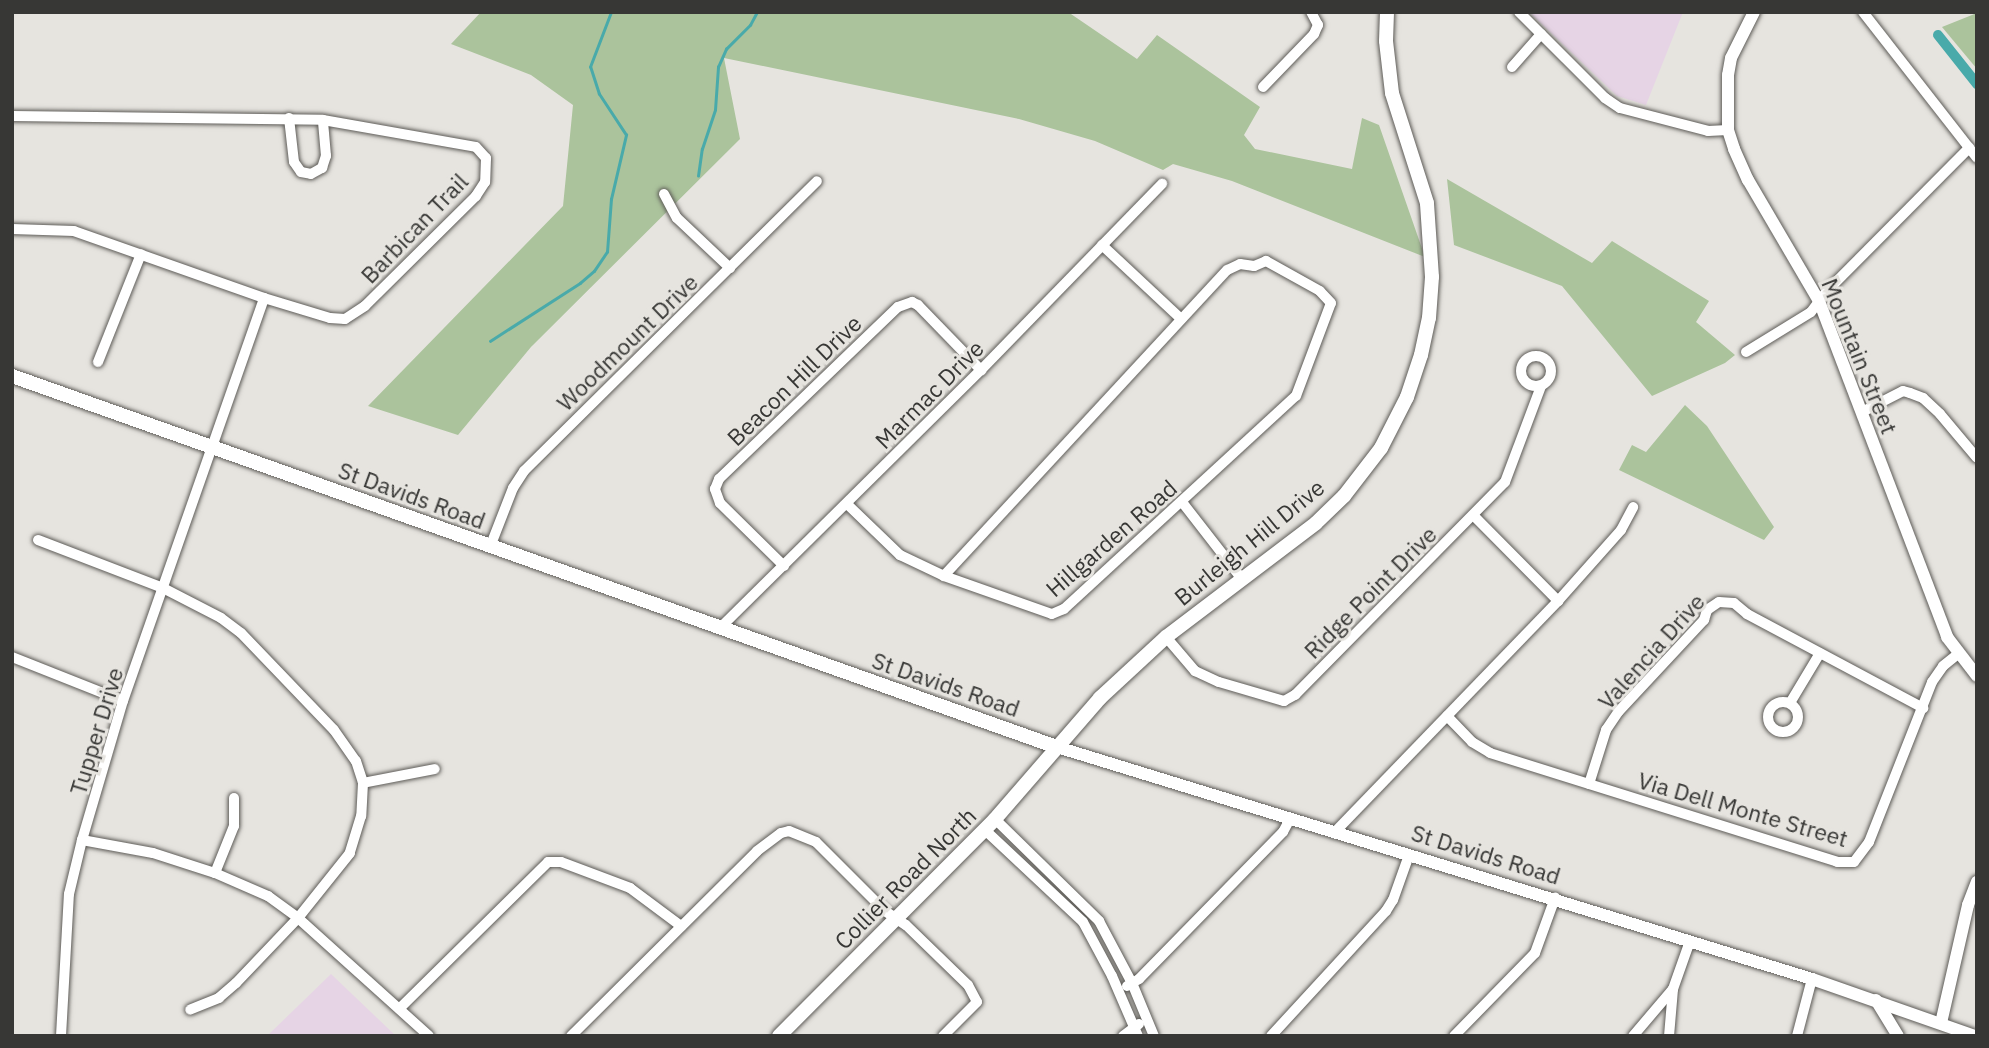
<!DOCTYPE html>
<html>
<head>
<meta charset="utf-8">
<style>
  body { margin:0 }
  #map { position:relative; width:1989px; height:1048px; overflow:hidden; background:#e6e4df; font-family:"IBM Plex Sans",sans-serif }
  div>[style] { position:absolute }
  .education>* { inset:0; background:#e6d4e5 }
  .green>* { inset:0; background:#abc39c }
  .stream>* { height:2.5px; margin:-1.25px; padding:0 1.25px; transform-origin:1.25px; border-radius:1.25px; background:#49aaaa }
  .canal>* { height:10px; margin:-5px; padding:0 5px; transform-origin:5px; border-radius:5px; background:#49aaaa }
  .roads { filter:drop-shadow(0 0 2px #5d5b57) drop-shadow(0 0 2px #5d5b57) }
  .minor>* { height:10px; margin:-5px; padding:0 5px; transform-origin:5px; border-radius:5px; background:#fff }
  .minor>.ring { margin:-5px; padding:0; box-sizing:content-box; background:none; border:10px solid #fff; border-radius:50% }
  .tertiary>* { height:12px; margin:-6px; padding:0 6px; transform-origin:6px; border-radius:6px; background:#fff }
  .secondary>* { height:14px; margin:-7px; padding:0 7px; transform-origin:7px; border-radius:7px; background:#fff }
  span { translate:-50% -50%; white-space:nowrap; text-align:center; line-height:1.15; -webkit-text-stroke:6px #e6e4df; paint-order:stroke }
  .street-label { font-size:23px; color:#373735 }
  .frame { position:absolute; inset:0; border:14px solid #373735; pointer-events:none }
</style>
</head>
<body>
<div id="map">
  <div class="education">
    <div style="clip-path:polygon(1529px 12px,1683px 12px,1646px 105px,1617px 96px)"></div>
    <div style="clip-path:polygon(331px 974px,396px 1036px,267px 1036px)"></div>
  </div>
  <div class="green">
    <div style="clip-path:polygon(481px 12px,1068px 12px,1137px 59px,1157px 35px,1260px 107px,1244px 135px,1255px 149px,1352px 169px,1362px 118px,1379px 125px,1425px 257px,1232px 181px,1173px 164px,1163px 170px,1095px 141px,1019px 119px,724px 58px,740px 139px,531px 347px,458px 435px,368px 406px,563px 206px,573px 105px,531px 75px,451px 44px)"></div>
    <div style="clip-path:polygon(1977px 13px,1977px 69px,1942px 27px)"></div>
    <div style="clip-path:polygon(1447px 179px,1592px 263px,1612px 241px,1709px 301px,1696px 322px,1735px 355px,1725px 363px,1652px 396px,1562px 286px,1454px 245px)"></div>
    <div style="clip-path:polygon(1685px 405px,1707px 426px,1774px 527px,1764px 540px,1619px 470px,1632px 445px,1646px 452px)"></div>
  </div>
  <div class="stream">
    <div style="left:698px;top:176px;width:27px;rotate:-82deg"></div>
    <div style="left:702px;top:149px;width:41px;rotate:-71.6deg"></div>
    <div style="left:715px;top:110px;width:43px;rotate:-86deg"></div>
    <div style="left:718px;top:67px;width:20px;rotate:-66deg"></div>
    <div style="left:726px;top:49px;width:34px;rotate:-45deg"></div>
    <div style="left:750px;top:25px;width:15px;rotate:-62deg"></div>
    <div style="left:490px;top:341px;width:107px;rotate:-32.8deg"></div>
    <div style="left:580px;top:283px;width:18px;rotate:-41deg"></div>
    <div style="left:594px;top:271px;width:23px;rotate:-56deg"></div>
    <div style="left:607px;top:252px;width:53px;rotate:-85.7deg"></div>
    <div style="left:611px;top:199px;width:66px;rotate:-76.8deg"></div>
    <div style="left:626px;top:135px;width:49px;rotate:-123.4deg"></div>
    <div style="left:599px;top:94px;width:28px;rotate:-108deg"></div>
    <div style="left:590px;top:67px;width:59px;rotate:-69.1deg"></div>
  </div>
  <div class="canal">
    <div style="left:1938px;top:35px;width:63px;rotate:51.5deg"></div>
  </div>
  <div class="roads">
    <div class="minor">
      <div style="left:1519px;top:12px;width:122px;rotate:45deg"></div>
      <div style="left:1605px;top:98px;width:18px;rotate:34deg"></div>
      <div style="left:1620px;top:108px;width:91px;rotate:14.6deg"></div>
      <div style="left:1708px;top:131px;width:20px;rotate:-3deg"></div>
      <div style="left:1863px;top:12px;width:185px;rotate:52deg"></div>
      <div style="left:1512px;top:67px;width:44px;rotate:-48.7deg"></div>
      <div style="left:1263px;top:87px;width:74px;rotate:-46.1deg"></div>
      <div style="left:1314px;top:34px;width:10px;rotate:-66deg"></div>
      <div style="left:1318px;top:25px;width:15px;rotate:-118deg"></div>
      <div style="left:12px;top:116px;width:311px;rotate:0.7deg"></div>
      <div style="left:323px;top:120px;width:155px;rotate:10deg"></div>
      <div style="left:476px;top:147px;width:15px;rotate:48deg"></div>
      <div style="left:486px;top:158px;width:24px;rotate:92deg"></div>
      <div style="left:485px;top:182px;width:17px;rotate:123deg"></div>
      <div style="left:476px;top:196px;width:156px;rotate:135.3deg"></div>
      <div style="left:365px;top:306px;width:24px;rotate:147deg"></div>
      <div style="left:345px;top:319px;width:15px;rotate:-176deg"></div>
      <div style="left:330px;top:318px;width:69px;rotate:-163.1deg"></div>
      <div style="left:264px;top:298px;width:201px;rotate:-160.6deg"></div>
      <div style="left:74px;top:231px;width:62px;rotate:-178.2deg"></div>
      <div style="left:289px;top:118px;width:44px;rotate:83.5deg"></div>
      <div style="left:294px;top:162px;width:12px;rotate:55deg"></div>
      <div style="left:301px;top:172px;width:10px;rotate:11deg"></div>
      <div style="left:311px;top:174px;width:13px;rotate:-29deg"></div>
      <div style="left:322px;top:168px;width:13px;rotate:-72deg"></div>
      <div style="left:326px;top:156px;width:36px;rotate:-95deg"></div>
      <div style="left:664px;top:194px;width:27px;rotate:62deg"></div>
      <div style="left:677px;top:218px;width:73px;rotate:43.3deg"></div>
      <div style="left:1102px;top:245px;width:108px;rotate:43.1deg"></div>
      <div style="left:1746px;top:352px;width:76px;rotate:-31.6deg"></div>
      <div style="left:1811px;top:312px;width:26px;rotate:-53deg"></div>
      <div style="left:1827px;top:291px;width:202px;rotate:-45.2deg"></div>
      <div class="ring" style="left:1521px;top:356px;width:20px;height:20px"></div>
      <div style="left:98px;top:362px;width:116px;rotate:-68.3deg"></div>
      <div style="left:1862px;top:412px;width:46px;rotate:-27.1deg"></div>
      <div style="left:1903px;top:391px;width:7px;rotate:16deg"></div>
      <div style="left:1910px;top:393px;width:14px;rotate:21deg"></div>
      <div style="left:1923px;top:398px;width:23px;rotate:43deg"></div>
      <div style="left:1940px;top:414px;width:57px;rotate:49.9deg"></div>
      <div style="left:1182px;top:502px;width:98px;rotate:52.1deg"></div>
      <div style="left:847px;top:504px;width:74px;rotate:43.9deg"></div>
      <div style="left:900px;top:555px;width:49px;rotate:25.5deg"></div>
      <div style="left:944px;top:576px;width:114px;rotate:19.4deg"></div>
      <div style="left:1052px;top:614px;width:13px;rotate:-23deg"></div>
      <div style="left:1064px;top:609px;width:315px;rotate:-42.6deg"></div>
      <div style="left:1296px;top:396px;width:99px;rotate:-69.4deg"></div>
      <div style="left:1331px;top:303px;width:16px;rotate:-133deg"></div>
      <div style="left:1320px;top:291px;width:62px;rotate:-150.9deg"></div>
      <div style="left:1266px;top:261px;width:13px;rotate:157deg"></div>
      <div style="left:1254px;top:266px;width:14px;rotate:-172deg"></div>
      <div style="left:1240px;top:264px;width:14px;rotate:155deg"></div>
      <div style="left:1227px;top:270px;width:417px;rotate:132.8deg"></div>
      <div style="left:1474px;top:516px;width:120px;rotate:45.3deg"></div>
      <div style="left:38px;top:540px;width:134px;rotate:21deg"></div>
      <div style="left:163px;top:588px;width:65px;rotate:27.3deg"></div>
      <div style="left:221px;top:618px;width:25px;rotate:37deg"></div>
      <div style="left:241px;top:633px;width:134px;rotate:46.2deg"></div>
      <div style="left:334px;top:730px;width:38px;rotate:55deg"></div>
      <div style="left:356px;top:761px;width:23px;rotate:72deg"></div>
      <div style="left:363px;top:783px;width:33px;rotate:93deg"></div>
      <div style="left:361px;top:816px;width:39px;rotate:107deg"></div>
      <div style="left:350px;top:853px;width:83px;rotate:128.7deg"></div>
      <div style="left:298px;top:918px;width:90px;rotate:133.6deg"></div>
      <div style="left:236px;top:983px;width:23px;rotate:139deg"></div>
      <div style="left:219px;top:998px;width:31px;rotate:158deg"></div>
      <div style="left:490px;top:547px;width:63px;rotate:-68.7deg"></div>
      <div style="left:513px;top:488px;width:20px;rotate:-57deg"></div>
      <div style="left:524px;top:471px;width:412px;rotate:-44.7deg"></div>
      <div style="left:784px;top:566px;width:90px;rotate:-135.5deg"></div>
      <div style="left:720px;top:503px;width:15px;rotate:-110deg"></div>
      <div style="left:715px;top:489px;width:11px;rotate:-68deg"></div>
      <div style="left:719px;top:479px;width:248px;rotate:-43.9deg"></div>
      <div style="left:898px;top:307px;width:15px;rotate:-20deg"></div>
      <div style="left:912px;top:302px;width:7px;rotate:27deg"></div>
      <div style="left:918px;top:305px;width:91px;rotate:45.9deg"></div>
      <div style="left:720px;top:628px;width:367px;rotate:-44.7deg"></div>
      <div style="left:981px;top:370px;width:260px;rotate:-45.8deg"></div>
      <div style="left:1166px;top:637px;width:45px;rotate:49.5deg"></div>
      <div style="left:1195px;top:671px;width:26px;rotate:25deg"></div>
      <div style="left:1219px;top:682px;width:68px;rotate:16.3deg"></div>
      <div style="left:1284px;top:701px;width:13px;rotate:-29deg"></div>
      <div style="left:1295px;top:695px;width:299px;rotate:-45.4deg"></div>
      <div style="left:1505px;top:482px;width:103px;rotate:-69.4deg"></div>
      <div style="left:12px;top:657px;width:119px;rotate:21.6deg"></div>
      <div class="ring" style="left:1768px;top:702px;width:20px;height:20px"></div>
      <div style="left:1790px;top:703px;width:58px;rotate:-59deg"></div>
      <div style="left:1447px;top:716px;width:36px;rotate:46deg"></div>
      <div style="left:1472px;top:742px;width:21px;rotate:31deg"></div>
      <div style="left:1490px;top:753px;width:364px;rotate:17.4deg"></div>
      <div style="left:1837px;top:862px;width:17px"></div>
      <div style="left:1854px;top:862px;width:25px;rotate:-53deg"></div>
      <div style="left:1869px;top:842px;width:172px;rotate:-68.5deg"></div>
      <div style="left:1932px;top:682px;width:19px;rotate:-55deg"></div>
      <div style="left:1943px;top:666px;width:19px;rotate:-39deg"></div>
      <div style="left:363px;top:783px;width:73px;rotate:-11deg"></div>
      <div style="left:1589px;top:784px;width:57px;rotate:-72.5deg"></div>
      <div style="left:1606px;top:730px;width:23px;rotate:-56deg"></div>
      <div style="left:1619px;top:711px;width:125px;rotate:-47deg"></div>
      <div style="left:1704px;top:620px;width:10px;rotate:-73deg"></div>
      <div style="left:1707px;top:610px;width:14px;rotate:-34deg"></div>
      <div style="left:1719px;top:602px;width:15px;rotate:4deg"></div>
      <div style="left:1734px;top:603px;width:17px;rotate:40deg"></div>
      <div style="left:1747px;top:614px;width:200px;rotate:28.1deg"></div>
      <div style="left:995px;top:819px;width:146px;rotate:44.4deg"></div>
      <div style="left:1099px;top:921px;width:70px;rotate:62deg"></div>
      <div style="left:1132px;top:983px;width:57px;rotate:67.5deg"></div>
      <div style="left:985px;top:830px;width:134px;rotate:43.2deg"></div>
      <div style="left:1083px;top:922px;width:61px;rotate:61.8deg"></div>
      <div style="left:1112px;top:976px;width:65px;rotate:66.6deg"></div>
      <div style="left:1334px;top:833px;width:322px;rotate:-46deg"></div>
      <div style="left:1558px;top:601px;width:95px;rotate:-48.4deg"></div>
      <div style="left:1621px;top:530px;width:26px;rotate:-62deg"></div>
      <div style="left:82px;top:840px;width:72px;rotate:10.4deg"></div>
      <div style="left:153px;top:853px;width:65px;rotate:17.9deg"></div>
      <div style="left:215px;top:873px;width:58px;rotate:23.5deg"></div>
      <div style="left:268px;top:896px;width:37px;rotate:36deg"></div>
      <div style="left:298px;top:918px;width:176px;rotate:42deg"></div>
      <div style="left:215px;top:873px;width:51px;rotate:-68deg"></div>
      <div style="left:234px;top:826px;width:28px;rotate:-90deg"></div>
      <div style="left:1127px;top:986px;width:14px;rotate:-30deg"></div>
      <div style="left:1139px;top:979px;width:206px;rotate:-45.6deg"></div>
      <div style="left:1283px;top:832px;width:15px;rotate:-62deg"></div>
      <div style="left:400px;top:1008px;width:208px;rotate:-44.6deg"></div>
      <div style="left:548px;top:862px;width:13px"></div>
      <div style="left:561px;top:862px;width:74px;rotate:20.6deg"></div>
      <div style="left:630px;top:888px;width:64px;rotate:36.7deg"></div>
      <div style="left:61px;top:1036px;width:142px;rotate:-86.8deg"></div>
      <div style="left:69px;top:894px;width:56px;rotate:-76.5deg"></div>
      <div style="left:82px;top:840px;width:145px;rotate:-73.6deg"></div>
      <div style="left:123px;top:701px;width:427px;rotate:-70.7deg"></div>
      <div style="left:571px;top:1036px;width:262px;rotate:-44.8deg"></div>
      <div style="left:757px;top:851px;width:30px;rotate:-37deg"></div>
      <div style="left:781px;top:833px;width:8px;rotate:-14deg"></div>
      <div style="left:789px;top:831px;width:29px;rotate:22deg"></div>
      <div style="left:816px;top:842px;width:98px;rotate:45deg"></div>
      <div style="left:885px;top:911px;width:25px;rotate:34deg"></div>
      <div style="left:906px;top:925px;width:86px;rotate:44.1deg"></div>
      <div style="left:968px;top:985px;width:19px;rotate:62deg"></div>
      <div style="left:977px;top:1002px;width:48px;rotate:135deg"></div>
      <div style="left:1123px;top:1036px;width:20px;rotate:-37deg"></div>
      <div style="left:1271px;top:1036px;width:170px;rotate:-47.4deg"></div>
      <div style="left:1386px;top:911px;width:13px;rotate:-58deg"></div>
      <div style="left:1393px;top:900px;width:48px;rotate:-70.4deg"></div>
      <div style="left:1454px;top:1036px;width:116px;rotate:-45.7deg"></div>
      <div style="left:1535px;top:953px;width:59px;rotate:-70deg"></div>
      <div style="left:1633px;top:1036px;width:62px;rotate:-49.6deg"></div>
      <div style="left:1669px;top:1036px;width:47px;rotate:-85.1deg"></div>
      <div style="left:1673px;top:989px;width:51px;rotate:-70.5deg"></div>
      <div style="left:1797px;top:1036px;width:59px;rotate:-75.3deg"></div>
    </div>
    <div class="tertiary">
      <div style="left:1754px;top:12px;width:51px;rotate:116.6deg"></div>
      <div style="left:1731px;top:58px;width:17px;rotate:100deg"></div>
      <div style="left:1728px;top:75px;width:55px;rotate:90deg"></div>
      <div style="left:1728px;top:130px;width:20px;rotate:72deg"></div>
      <div style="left:1734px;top:149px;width:34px;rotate:66deg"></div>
      <div style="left:1748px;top:180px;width:140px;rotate:59.6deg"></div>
      <div style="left:1819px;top:301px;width:360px;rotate:69.1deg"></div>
      <div style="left:1947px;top:637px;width:49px;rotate:52.4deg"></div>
      <div style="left:1057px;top:747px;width:790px;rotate:17.08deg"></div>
      <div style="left:1812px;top:979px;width:173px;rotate:19.3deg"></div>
      <div style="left:1876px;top:1000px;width:42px;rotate:58.6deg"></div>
      <div style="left:1941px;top:1023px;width:121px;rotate:-77.1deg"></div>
      <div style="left:1968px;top:905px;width:25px;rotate:-69deg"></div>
    </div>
    <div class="secondary">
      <div style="left:12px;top:376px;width:1109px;rotate:19.55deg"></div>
      <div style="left:779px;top:1036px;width:306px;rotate:-45.1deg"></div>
      <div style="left:995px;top:819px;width:160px;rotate:-49deg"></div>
      <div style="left:1100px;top:698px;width:90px;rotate:-42.7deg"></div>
      <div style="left:1166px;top:637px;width:188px;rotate:-37.2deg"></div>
      <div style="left:1316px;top:523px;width:39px;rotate:-44deg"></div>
      <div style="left:1344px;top:496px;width:61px;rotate:-52.4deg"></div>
      <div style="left:1381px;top:448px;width:57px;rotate:-63deg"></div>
      <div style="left:1407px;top:397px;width:44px;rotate:-71.6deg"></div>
      <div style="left:1421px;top:355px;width:38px;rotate:-78deg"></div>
      <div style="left:1429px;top:318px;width:41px;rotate:-85.8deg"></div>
      <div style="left:1432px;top:277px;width:74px;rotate:-93.9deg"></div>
      <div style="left:1427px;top:203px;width:115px;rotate:-107.7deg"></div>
      <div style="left:1392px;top:93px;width:52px;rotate:-96.6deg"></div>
      <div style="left:1386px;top:41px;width:29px;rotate:-88deg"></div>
    </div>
  </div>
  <div class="street-label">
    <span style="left:414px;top:228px;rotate:-46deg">Barbican Trail</span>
    <span style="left:627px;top:342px;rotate:-44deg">Woodmount Drive</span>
    <span style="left:1860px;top:356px;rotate:68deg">Mountain Street</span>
    <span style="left:794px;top:380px;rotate:-44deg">Beacon Hill Drive</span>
    <span style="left:929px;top:394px;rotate:-45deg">Marmac Drive</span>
    <span style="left:412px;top:495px;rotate:20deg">St Davids Road</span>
    <span style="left:1111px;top:538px;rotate:-41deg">Hillgarden Road</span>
    <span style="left:1249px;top:542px;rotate:-39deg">Burleigh Hill Drive</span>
    <span style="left:1370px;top:592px;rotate:-45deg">Ridge Point Drive</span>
    <span style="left:1651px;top:651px;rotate:-48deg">Valencia Drive</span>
    <span style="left:946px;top:684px;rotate:19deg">St Davids Road</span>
    <span style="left:96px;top:731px;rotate:-73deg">Tupper Drive</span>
    <span style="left:1743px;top:809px;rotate:16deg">Via Dell Monte Street</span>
    <span style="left:1486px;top:854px;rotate:17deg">St Davids Road</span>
    <span style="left:905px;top:878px;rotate:-45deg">Collier Road North</span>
  </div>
  <div class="frame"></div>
</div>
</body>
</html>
